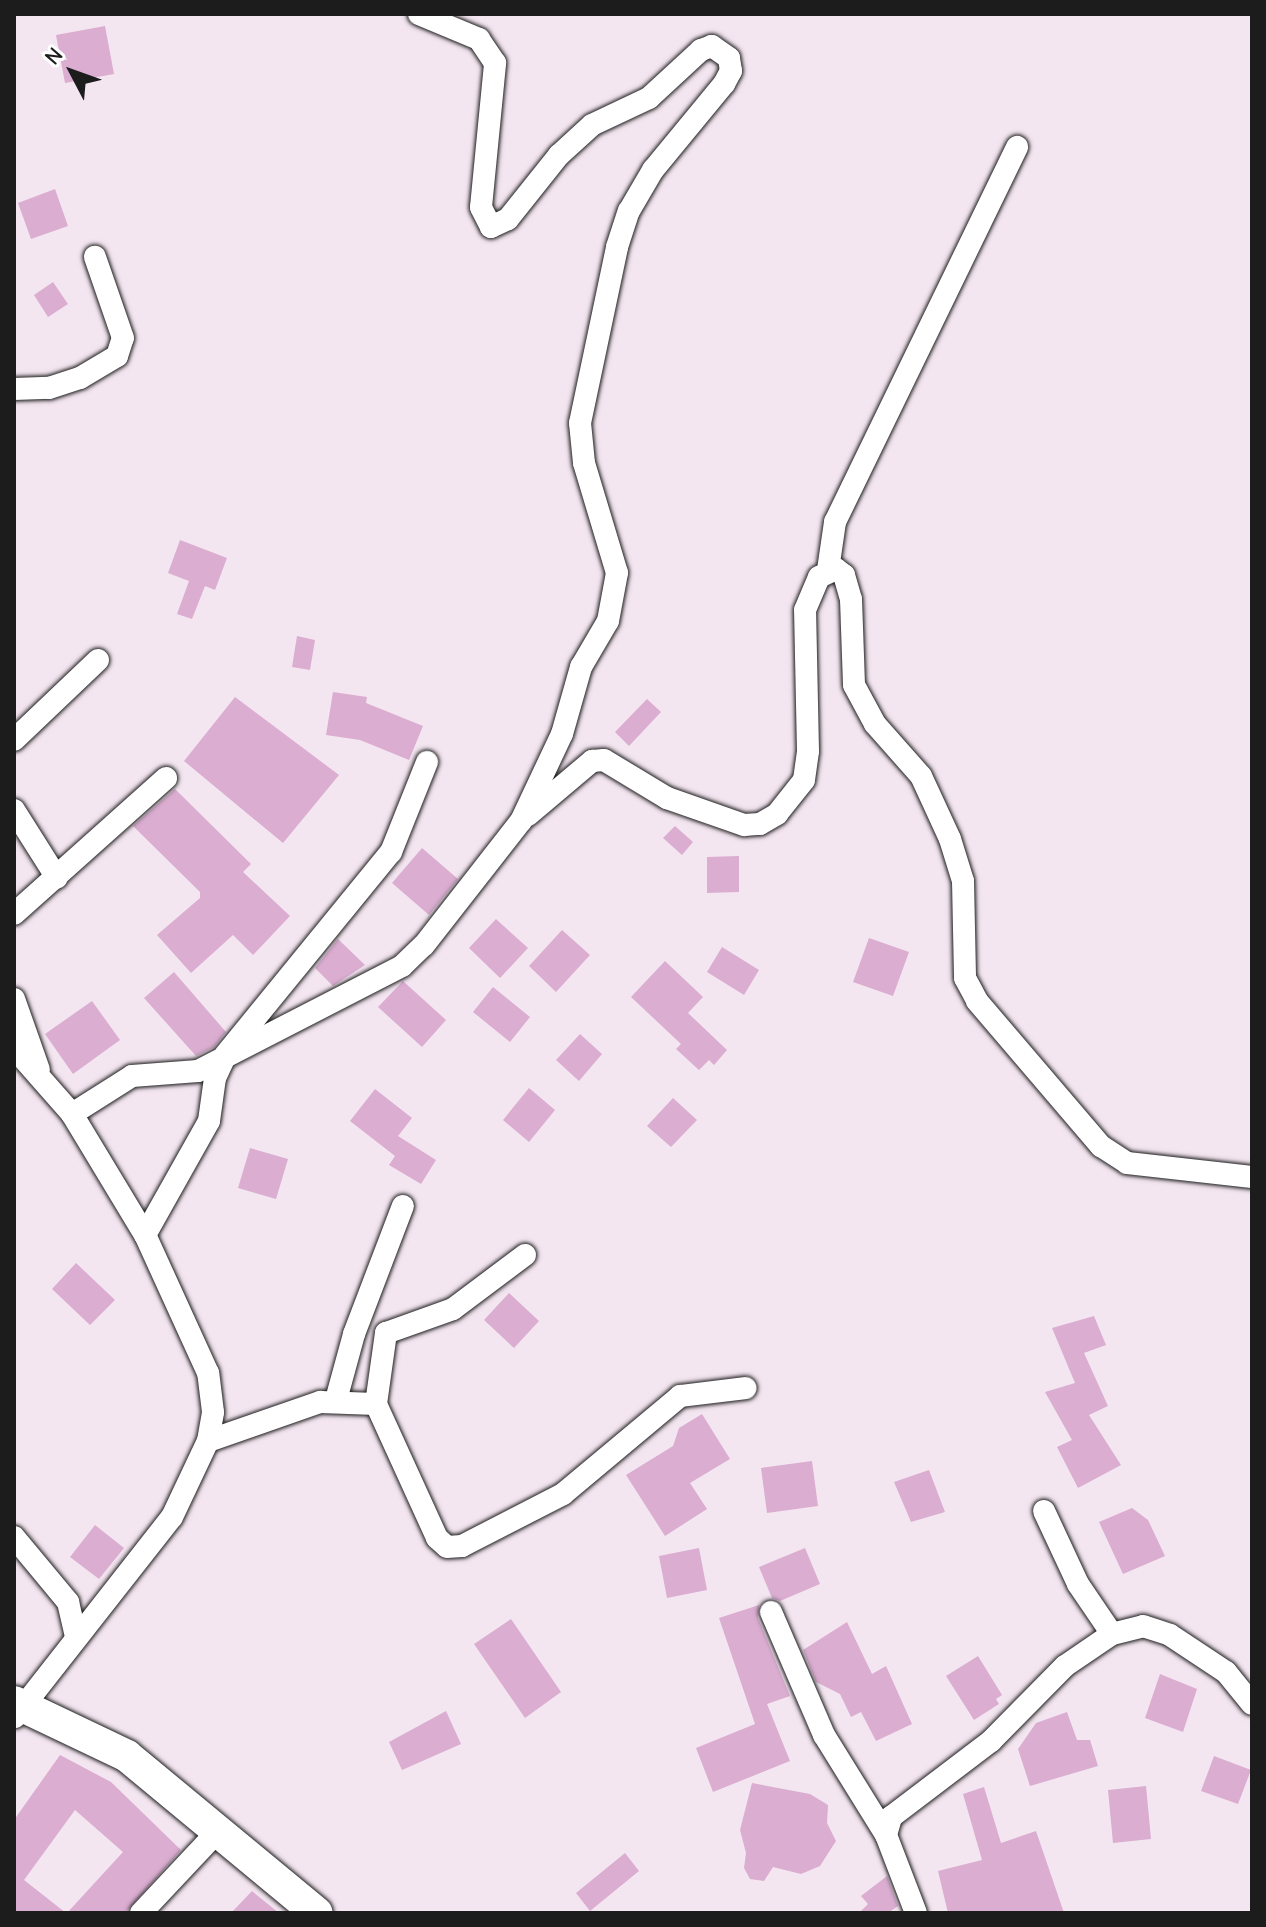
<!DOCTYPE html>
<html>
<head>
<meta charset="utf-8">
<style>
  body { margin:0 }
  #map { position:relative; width:1266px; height:1927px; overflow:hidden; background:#f4e6f1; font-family:"Comic Neue",sans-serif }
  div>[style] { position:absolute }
  .building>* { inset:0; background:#daadd1 }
  .roads { filter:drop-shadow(0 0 2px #1c1c1c) drop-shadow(0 0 2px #1c1c1c) }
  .minor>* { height:22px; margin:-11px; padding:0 11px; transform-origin:11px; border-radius:11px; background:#fff }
  .secondary>* { height:32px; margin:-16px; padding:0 16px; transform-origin:16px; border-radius:16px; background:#fff }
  span { translate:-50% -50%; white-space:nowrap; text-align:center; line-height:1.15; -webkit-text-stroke:8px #fff; paint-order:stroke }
  .frame { position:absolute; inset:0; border:16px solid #1c1c1c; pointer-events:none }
  .north { position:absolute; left:32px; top:32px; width:80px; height:80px; -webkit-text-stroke:6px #fff; paint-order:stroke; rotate:311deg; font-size:22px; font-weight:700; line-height:32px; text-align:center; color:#1c1c1c }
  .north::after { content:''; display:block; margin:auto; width:28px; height:36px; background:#1c1c1c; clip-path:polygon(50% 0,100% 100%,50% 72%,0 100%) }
</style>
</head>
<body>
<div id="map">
  <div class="building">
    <div style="clip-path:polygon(105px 26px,114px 74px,65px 83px,56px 35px)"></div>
    <div style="clip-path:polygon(55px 189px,68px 226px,31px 239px,18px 203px)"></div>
    <div style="clip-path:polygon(53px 282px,68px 304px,48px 317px,34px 295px)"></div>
    <div style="clip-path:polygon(180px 540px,227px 558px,215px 590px,205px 586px,192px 619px,177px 614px,189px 581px,168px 573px)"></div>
    <div style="clip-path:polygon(297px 636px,315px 640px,310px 670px,292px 667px)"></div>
    <div style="clip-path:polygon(333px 692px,367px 697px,366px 703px,423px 726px,409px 760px,360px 740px,326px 735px)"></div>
    <div style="clip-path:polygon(235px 697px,339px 775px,283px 843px,184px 761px)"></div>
    <div style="clip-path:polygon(647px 699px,661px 712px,629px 746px,615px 732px)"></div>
    <div style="clip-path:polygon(175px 789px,251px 864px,243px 872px,290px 916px,253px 955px,233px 935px,191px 973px,157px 935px,200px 898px,200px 892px,133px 826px)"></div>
    <div style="clip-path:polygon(675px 826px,693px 842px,682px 855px,663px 838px)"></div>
    <div style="clip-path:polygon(422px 848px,458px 879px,429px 915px,392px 883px)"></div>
    <div style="clip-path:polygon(739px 856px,739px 892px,707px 893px,707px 857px)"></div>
    <div style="clip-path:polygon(496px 919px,528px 948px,500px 978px,469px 948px)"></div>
    <div style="clip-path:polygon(562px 930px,590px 955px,556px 992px,529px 966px)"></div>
    <div style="clip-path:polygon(869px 938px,909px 952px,893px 996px,853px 982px)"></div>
    <div style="clip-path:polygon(338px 939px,365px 965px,333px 986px,315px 968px)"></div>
    <div style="clip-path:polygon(722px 947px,759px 970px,744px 995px,707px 972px)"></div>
    <div style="clip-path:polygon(665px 961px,703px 997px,688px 1013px,727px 1050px,714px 1065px,709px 1060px,699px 1070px,676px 1049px,681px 1044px,631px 997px)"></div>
    <div style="clip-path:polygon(174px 972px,226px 1032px,214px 1047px,196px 1056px,144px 998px)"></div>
    <div style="clip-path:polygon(403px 981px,446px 1020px,422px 1047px,378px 1007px)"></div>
    <div style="clip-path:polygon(493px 987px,530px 1017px,510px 1042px,473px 1012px)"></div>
    <div style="clip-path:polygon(92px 1001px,120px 1040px,73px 1074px,45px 1034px)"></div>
    <div style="clip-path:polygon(580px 1034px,602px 1054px,579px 1081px,556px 1060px)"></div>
    <div style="clip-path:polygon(529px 1088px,555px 1110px,529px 1142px,503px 1120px)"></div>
    <div style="clip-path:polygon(375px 1089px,412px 1118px,398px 1136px,436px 1160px,421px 1184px,389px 1165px,395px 1156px,350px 1121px)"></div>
    <div style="clip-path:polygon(673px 1098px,697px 1120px,671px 1147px,647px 1126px)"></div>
    <div style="clip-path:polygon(250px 1148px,288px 1159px,276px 1199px,238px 1188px)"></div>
    <div style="clip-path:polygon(76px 1263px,115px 1300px,90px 1325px,52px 1289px)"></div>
    <div style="clip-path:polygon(509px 1293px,539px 1321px,514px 1348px,484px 1320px)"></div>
    <div style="clip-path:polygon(1094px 1316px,1106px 1345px,1084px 1353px,1108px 1406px,1089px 1415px,1121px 1465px,1078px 1488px,1057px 1447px,1072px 1440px,1045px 1392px,1075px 1383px,1052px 1328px)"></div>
    <div style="clip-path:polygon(702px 1414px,730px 1459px,690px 1483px,707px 1509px,665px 1536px,626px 1475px,673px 1446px,679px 1428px)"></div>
    <div style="clip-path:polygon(812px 1461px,818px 1506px,767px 1513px,761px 1468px)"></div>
    <div style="clip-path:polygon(929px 1470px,945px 1512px,911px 1522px,894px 1482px)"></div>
    <div style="clip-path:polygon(1132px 1508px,1148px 1520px,1165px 1556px,1123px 1574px,1099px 1522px)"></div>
    <div style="clip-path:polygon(95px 1525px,124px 1548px,99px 1579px,70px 1557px)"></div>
    <div style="clip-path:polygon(699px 1548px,707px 1590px,667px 1598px,659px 1556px)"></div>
    <div style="clip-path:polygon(805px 1548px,820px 1584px,780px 1601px,772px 1598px,759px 1567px)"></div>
    <div style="clip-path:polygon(759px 1605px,758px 1618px,790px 1696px,767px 1704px,790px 1761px,713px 1792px,696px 1748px,755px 1724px,719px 1618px)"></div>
    <div style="clip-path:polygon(511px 1619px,561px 1692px,525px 1718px,474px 1644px)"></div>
    <div style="clip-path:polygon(847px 1622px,872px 1674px,886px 1666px,912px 1724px,876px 1741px,861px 1712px,851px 1717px,840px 1694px,816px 1682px,803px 1650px)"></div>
    <div style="clip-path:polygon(978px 1656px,1002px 1695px,996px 1699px,999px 1704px,974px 1720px,946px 1676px)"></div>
    <div style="clip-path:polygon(1160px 1674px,1197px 1689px,1183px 1732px,1145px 1718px)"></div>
    <div style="clip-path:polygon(446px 1711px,461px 1744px,402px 1770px,389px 1742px)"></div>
    <div style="clip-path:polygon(1067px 1712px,1077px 1740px,1090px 1740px,1098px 1766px,1030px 1786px,1018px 1749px,1036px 1723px)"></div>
    <div style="clip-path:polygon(60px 1755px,111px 1782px,181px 1850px,125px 1913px,67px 1913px,123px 1852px,75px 1810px,24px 1880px,66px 1913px,14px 1913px,14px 1820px)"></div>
    <div style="clip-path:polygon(1214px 1756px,1251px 1770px,1238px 1804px,1201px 1791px)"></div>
    <div style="clip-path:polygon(752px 1783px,810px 1794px,828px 1805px,827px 1823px,836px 1841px,820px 1866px,801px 1874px,773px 1867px,764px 1881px,750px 1879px,744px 1868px,746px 1853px,740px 1830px)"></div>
    <div style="clip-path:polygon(1146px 1786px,1151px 1839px,1113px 1843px,1108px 1790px)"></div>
    <div style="clip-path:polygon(984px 1787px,1001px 1843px,1036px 1831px,1064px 1913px,948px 1913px,938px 1871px,982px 1860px,963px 1794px)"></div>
    <div style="clip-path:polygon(625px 1853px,639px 1871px,590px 1911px,576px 1893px)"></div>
    <div style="clip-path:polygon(887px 1876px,898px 1906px,888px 1913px,859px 1913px,868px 1904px,861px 1896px)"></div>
    <div style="clip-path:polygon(252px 1891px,279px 1913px,231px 1913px)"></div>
  </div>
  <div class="roads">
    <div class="minor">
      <div style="left:14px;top:389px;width:35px;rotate:-2deg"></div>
      <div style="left:49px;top:388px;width:33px;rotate:-18deg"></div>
      <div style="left:80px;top:378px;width:43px;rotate:-30.7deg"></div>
      <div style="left:117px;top:356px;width:19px;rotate:-72deg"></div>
      <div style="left:123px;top:338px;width:86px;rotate:-109.1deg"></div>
      <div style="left:828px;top:570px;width:49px;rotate:-81.7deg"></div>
      <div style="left:835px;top:522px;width:417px;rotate:-64.1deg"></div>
      <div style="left:14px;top:740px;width:116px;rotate:-43.6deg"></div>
      <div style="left:14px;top:810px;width:80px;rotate:57.7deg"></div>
      <div style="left:528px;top:815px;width:84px;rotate:-40.2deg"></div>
      <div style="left:592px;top:761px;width:12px;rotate:-5deg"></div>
      <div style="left:604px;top:760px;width:74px;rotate:31.1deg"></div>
      <div style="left:667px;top:798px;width:82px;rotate:19.3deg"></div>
      <div style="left:744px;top:825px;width:16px;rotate:-4deg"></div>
      <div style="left:760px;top:824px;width:20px;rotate:-30deg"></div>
      <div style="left:777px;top:814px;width:43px;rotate:-51.5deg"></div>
      <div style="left:804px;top:780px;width:29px;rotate:-82deg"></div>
      <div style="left:808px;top:751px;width:141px;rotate:-91.2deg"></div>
      <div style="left:805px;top:610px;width:36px;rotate:-67deg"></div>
      <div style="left:819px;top:577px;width:19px;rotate:-25deg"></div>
      <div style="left:836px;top:569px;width:10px;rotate:37deg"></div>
      <div style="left:844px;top:575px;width:25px;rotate:74deg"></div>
      <div style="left:851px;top:599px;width:86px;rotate:88deg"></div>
      <div style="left:854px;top:685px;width:44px;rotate:61.7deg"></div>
      <div style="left:875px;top:724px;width:69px;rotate:48.5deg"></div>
      <div style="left:921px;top:776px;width:69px;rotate:65.3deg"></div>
      <div style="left:950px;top:839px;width:44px;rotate:72.8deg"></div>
      <div style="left:963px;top:881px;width:97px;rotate:88.8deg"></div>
      <div style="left:965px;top:978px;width:26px;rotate:62deg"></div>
      <div style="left:977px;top:1001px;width:191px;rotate:49.5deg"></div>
      <div style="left:1101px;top:1146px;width:31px;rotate:33deg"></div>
      <div style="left:1127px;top:1163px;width:126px;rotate:6.4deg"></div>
      <div style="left:14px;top:914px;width:204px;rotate:-41.8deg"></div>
      <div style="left:14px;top:999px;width:75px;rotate:70.6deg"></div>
      <div style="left:14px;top:1048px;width:88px;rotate:48.7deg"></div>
      <div style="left:72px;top:1114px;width:71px;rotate:-32.3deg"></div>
      <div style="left:132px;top:1076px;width:66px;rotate:-4.3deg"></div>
      <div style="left:198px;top:1071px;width:229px;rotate:-27.2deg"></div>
      <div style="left:402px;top:966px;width:30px;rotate:-44deg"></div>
      <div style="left:424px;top:945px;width:157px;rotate:-52deg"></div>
      <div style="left:521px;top:821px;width:96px;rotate:-64.8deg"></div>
      <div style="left:562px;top:734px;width:70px;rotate:-74.2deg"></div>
      <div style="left:581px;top:667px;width:53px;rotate:-59.6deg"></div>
      <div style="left:608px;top:621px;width:49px;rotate:-79.4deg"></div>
      <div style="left:617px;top:573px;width:115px;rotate:-106.7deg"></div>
      <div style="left:584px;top:463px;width:40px;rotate:-95.7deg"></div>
      <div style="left:580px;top:423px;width:180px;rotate:-78.1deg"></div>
      <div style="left:617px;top:247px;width:38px;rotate:-72deg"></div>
      <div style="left:629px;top:211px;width:48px;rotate:-59.7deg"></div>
      <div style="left:653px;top:170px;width:112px;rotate:-50.5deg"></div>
      <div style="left:724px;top:84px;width:15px;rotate:-62deg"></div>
      <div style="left:731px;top:71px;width:13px;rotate:-99deg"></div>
      <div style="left:729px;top:58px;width:21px;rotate:-145deg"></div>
      <div style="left:712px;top:46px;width:12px;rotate:160deg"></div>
      <div style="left:701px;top:50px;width:71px;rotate:137.3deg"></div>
      <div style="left:649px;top:98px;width:63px;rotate:154.7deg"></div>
      <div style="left:592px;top:125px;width:45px;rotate:137.7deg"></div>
      <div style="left:559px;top:155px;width:82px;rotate:128.6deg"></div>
      <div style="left:508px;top:219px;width:19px;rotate:155deg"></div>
      <div style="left:491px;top:227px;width:22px;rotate:-117deg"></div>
      <div style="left:481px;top:207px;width:145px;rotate:-84.4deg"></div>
      <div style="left:495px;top:63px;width:29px;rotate:-124deg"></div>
      <div style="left:479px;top:39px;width:65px;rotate:-157.4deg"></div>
      <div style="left:72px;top:1114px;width:141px;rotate:58.9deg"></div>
      <div style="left:336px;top:1400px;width:68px;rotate:-74.7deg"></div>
      <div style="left:354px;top:1334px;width:137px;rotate:-69.1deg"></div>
      <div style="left:376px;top:1404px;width:72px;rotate:-82deg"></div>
      <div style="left:386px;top:1333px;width:71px;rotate:-19.7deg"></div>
      <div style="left:453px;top:1309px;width:90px;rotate:-36.9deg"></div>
      <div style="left:208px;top:1441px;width:119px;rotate:-19.2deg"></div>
      <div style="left:320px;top:1402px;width:56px;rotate:2deg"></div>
      <div style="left:376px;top:1404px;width:147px;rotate:65.5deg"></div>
      <div style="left:437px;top:1538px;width:13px;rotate:42deg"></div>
      <div style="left:447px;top:1547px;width:15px;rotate:-4deg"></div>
      <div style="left:462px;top:1546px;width:114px;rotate:-27.2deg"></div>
      <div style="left:563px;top:1494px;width:153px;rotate:-39.9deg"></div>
      <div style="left:680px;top:1396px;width:66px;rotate:-6.9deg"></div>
      <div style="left:1044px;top:1511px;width:81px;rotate:65deg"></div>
      <div style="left:1078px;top:1584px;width:60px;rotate:55.8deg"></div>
      <div style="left:14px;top:1537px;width:85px;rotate:50.3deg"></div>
      <div style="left:68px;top:1602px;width:35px;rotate:77deg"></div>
      <div style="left:771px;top:1612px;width:134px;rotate:66.7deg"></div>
      <div style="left:824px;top:1735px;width:118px;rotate:58.2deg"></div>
      <div style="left:15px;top:1717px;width:254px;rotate:-51.9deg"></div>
      <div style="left:172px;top:1517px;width:84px;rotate:-64.7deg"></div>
      <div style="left:208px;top:1441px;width:29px;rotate:-80deg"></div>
      <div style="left:213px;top:1412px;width:39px;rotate:-97deg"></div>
      <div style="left:208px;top:1373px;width:152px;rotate:-114.5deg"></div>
      <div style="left:145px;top:1235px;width:131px;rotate:-60.7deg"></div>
      <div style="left:209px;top:1121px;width:43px;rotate:-82.1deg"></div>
      <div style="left:215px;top:1078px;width:26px;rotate:-65deg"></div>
      <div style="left:226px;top:1054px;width:261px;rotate:-50.8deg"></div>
      <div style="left:391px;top:852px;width:97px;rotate:-68.2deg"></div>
      <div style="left:141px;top:1913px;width:112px;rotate:-46.8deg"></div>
      <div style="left:916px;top:1913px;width:84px;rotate:-111deg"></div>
      <div style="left:886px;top:1835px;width:19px;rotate:-74deg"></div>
      <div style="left:891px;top:1817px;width:126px;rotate:-37.2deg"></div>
      <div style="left:991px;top:1741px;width:105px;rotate:-45.4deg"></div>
      <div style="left:1065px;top:1666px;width:57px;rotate:-34.2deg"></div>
      <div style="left:1112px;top:1634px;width:32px;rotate:-14deg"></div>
      <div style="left:1143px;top:1626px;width:28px;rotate:18deg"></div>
      <div style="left:1170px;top:1635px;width:67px;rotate:33.5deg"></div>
      <div style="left:1226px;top:1672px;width:41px;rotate:50.9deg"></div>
    </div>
    <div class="secondary">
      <div style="left:14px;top:1702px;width:125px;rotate:25.5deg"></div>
      <div style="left:127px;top:1756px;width:246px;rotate:39.6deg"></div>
    </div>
  </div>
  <div class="frame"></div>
  <div class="north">N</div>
</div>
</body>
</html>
